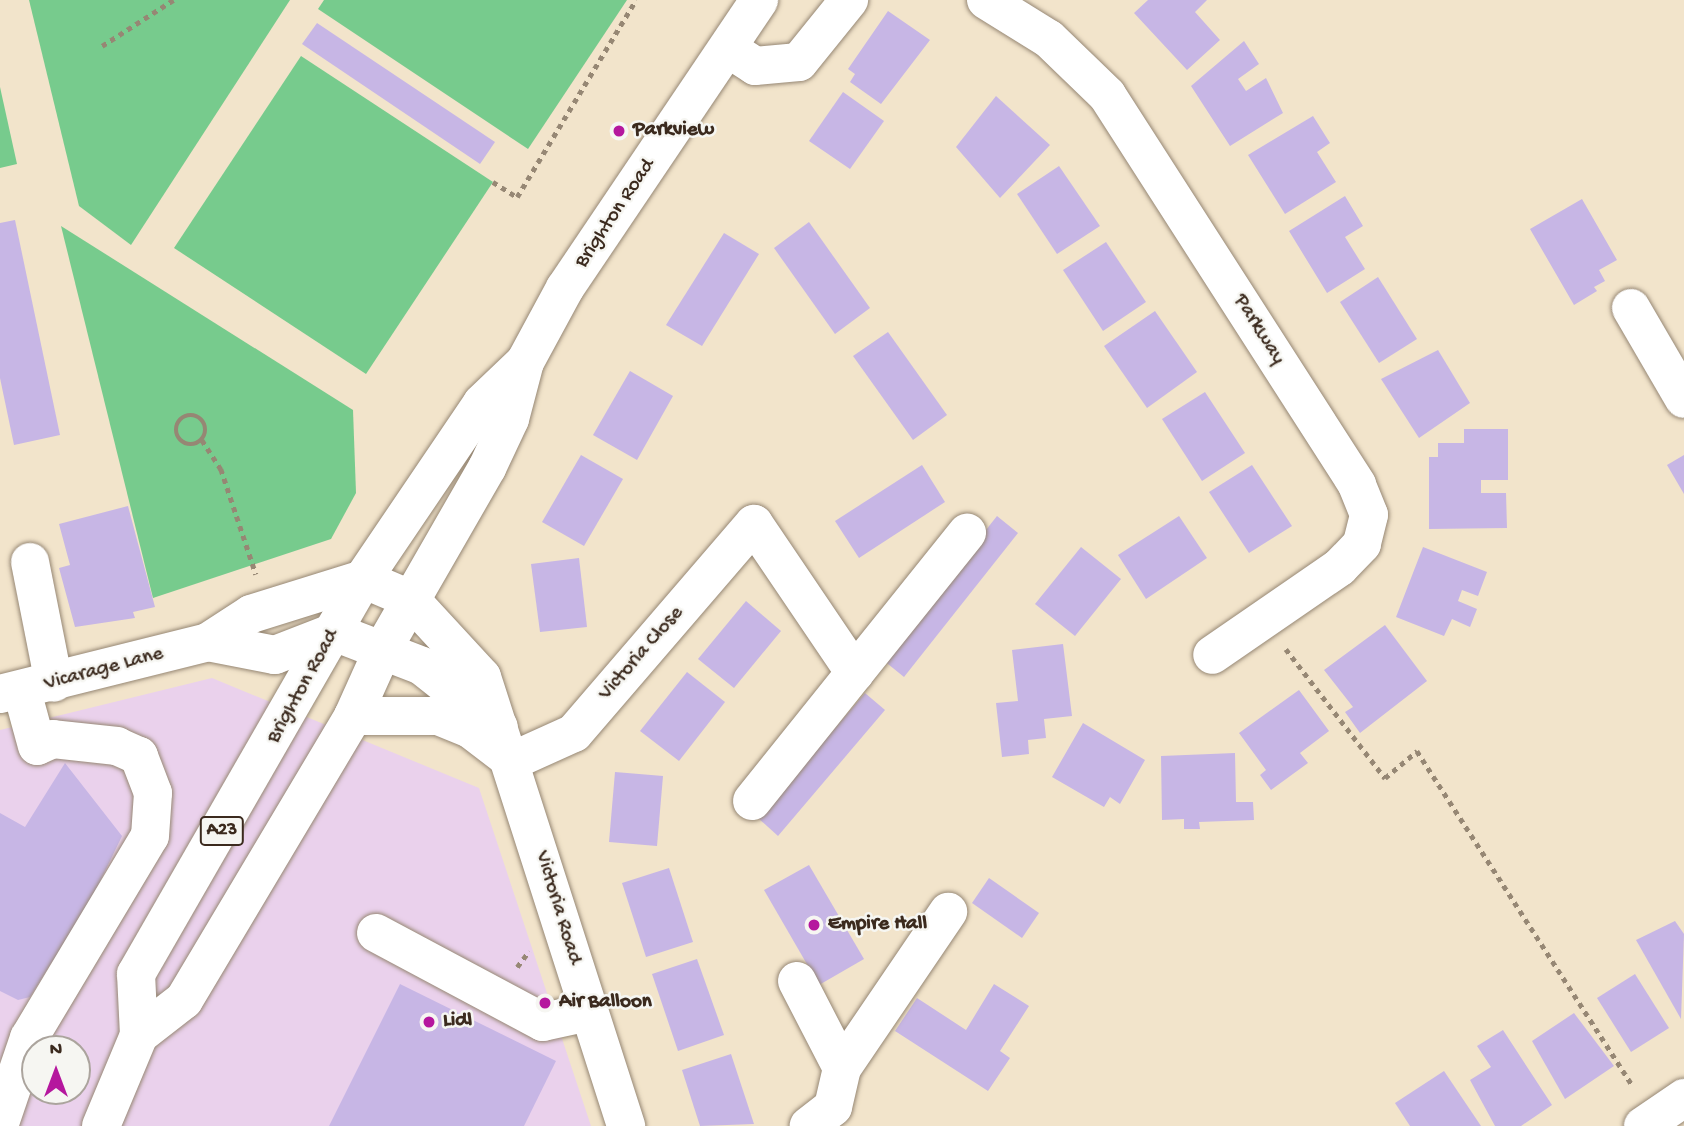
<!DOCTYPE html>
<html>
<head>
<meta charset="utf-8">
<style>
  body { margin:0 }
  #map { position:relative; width:1684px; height:1126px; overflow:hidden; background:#f2e4cb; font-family:"Gochi Hand",sans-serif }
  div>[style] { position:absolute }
  .built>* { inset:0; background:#ead1ec }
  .green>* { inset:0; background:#77cb8d }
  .building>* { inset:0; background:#c7b6e5 }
  .path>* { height:4.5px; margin-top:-2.25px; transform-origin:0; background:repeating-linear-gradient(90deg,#968774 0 5px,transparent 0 10px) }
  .path>.ring { margin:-2.25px; padding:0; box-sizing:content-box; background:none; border:4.5px solid #968774; border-radius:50% }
  .roads { filter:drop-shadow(0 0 2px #968774) drop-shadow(0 0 2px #968774) }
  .minor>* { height:38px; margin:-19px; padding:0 19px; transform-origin:19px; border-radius:19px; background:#fff }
  .major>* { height:38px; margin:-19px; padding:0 19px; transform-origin:19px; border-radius:19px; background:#fff }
  .dots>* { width:19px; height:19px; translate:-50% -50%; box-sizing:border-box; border:4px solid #f6f6f2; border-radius:50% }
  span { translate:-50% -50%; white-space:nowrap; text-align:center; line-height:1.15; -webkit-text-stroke:5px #f6f6f2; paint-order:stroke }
  .shield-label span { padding:2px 5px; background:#f6f6f2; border:2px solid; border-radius:5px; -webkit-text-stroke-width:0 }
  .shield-label { font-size:19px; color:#3b2a1e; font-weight:700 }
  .poi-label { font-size:21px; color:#3b2a1e; font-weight:700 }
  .left { translate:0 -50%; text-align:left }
  .street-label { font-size:21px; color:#3b2a1e }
  .north { position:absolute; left:21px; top:1035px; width:70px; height:70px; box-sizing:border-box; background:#f6f6f2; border:2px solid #aba49d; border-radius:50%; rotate:0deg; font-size:19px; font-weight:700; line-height:28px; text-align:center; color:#3b2a1e }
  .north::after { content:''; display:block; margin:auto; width:24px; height:32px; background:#b5179e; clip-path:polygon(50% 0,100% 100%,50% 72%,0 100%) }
</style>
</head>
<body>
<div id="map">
  <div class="built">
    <div style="clip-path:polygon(evenodd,212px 678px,479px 788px,591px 1126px,0 1126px,0 730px,212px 678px,35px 1049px,77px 1049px,77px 1091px,35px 1091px,35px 1049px)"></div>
  </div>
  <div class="green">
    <div style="clip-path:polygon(29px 0,290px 0,131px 245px,79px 206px)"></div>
    <div style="clip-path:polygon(324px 0,627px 0,528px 149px,318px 9px)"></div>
    <div style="clip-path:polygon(301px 56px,493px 182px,366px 374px,174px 248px)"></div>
    <div style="clip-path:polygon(0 87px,17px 164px,0 168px)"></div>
    <div style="clip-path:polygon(61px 226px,353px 410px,356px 493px,331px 539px,153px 598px)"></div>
  </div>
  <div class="building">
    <div style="clip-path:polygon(1148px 0,1207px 0,1195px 12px,1220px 40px,1187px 70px,1134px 13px)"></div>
    <div style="clip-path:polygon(888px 11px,930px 40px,881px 104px,850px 82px,855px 74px,848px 69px)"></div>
    <div style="clip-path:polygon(317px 23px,495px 142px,480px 164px,302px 44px)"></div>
    <div style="clip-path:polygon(1244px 41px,1259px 64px,1238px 79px,1246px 91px,1266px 78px,1283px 113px,1230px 146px,1191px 86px)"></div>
    <div style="clip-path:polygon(843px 92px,884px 121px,850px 169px,809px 141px)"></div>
    <div style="clip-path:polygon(996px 96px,1050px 145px,1000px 198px,956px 147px)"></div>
    <div style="clip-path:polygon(1313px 116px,1330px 143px,1317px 152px,1336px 182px,1285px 214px,1248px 155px)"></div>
    <div style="clip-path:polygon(1059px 166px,1100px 226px,1057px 254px,1017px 194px)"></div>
    <div style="clip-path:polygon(1345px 196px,1363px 226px,1345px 237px,1365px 269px,1327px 293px,1289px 231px)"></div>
    <div style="clip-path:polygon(1582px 199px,1617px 260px,1599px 270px,1605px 281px,1594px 287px,1597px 291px,1574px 305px,1530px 229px)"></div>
    <div style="clip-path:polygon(15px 220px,60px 435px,14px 445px,0 378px,0 223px)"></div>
    <div style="clip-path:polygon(809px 222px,870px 308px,835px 334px,774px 248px)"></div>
    <div style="clip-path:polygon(724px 233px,759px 254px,702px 346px,666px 325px)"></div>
    <div style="clip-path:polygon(1106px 242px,1146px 302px,1103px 331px,1063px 270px)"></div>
    <div style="clip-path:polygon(1378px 277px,1417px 339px,1379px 363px,1340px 302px)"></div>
    <div style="clip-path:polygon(1155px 311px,1197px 372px,1147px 408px,1104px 346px)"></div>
    <div style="clip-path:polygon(888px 332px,947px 415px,913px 440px,853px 356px)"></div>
    <div style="clip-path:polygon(1438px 350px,1470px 403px,1419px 438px,1381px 379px)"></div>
    <div style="clip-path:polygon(630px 371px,673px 396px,637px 460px,593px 435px)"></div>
    <div style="clip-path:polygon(1205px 392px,1245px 453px,1202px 481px,1162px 419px)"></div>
    <div style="clip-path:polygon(1464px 429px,1508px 429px,1508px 480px,1481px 480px,1481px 493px,1506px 493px,1507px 528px,1429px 529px,1429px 457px,1438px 457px,1438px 443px,1464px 443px)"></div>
    <div style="clip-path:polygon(581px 455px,623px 479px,584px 546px,542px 522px)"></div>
    <div style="clip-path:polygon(1684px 455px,1684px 494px,1667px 465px)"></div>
    <div style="clip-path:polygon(922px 465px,945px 502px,859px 558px,835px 521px)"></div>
    <div style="clip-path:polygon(1252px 465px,1292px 526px,1249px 553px,1209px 492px)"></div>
    <div style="clip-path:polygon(128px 506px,155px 607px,133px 612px,135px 618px,75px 627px,59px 568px,70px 565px,59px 524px)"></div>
    <div style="clip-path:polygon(997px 516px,1018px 533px,904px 677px,883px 660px)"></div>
    <div style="clip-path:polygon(1179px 516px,1207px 558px,1146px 599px,1118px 555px)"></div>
    <div style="clip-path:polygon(1081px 547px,1121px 579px,1075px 636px,1035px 604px)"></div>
    <div style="clip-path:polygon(1423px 547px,1487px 572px,1478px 596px,1462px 590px,1458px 601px,1477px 609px,1470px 627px,1452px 619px,1444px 636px,1396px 617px)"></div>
    <div style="clip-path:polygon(579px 558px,587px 627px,540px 632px,531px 564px)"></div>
    <div style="clip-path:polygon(746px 601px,781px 631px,734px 688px,698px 659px)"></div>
    <div style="clip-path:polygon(1385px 625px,1427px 681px,1360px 733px,1345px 712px,1353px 707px,1324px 670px)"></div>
    <div style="clip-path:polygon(1063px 644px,1072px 716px,1044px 719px,1046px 738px,1028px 740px,1029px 754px,1002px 757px,996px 703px,1018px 701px,1012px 650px)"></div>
    <div style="clip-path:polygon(687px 672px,725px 702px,679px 761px,640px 731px)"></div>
    <div style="clip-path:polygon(1299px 690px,1329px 731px,1300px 753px,1308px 763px,1271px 790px,1260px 775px,1266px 770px,1239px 733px)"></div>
    <div style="clip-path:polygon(865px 693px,885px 710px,778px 836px,758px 818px)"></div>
    <div style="clip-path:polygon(1083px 723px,1145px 760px,1120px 804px,1110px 797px,1104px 807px,1052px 777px)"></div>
    <div style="clip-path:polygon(1235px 753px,1236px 802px,1253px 802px,1254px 820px,1199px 822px,1200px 829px,1184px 829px,1184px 819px,1162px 820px,1161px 756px)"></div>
    <div style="clip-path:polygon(65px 763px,122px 836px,63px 958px,52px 962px,30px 997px,18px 1000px,0 991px,0 813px,25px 827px)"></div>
    <div style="clip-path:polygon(615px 772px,663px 776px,657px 846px,609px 842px)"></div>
    <div style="clip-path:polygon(809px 865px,864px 959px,819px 985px,764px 890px)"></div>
    <div style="clip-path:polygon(669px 868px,693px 942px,646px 957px,622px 883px)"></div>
    <div style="clip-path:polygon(989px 878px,1039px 913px,1022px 938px,972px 903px)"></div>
    <div style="clip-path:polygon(1675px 921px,1684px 934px,1681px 1019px,1636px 940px)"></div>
    <div style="clip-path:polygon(697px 959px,724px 1035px,678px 1051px,652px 974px)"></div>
    <div style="clip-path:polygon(1635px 974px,1669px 1028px,1631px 1052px,1597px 998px)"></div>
    <div style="clip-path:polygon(400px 984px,556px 1061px,524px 1126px,329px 1126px)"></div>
    <div style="clip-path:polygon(994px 984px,1029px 1006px,1000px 1051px,1010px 1058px,988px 1091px,895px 1031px,917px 998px,966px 1030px)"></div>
    <div style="clip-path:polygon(1574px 1013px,1614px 1066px,1565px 1099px,1532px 1041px)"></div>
    <div style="clip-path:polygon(1503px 1030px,1552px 1105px,1521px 1126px,1495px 1126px,1470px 1080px,1491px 1067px,1477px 1046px)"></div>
    <div style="clip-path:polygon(731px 1054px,754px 1124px,700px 1126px,682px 1070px)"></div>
    <div style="clip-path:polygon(1444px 1071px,1481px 1126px,1410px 1126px,1395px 1103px)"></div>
  </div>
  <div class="path">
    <div style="left:102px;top:46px;width:85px;rotate:-32.9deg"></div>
    <div style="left:493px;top:182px;width:28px;rotate:32deg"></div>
    <div style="left:517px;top:197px;width:230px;rotate:-58.9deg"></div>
    <div class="ring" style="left:176px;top:415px;width:25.5px;height:25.5px"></div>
    <div style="left:202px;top:440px;width:35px;rotate:57deg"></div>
    <div style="left:221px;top:469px;width:111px;rotate:71.6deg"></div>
    <div style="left:1286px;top:649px;width:163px;rotate:52.5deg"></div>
    <div style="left:1385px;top:778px;width:42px;rotate:-40.2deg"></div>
    <div style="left:1417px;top:751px;width:399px;rotate:57.2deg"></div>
    <div style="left:517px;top:967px;width:20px;rotate:-53deg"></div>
  </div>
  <div class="roads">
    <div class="minor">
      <div style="left:986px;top:0;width:74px;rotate:31.8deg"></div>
      <div style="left:1049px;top:39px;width:81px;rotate:44deg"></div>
      <div style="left:1107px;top:95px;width:463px;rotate:57.3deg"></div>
      <div style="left:1357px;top:485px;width:32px;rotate:68deg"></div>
      <div style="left:1369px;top:515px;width:30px;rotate:104deg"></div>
      <div style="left:1362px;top:544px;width:32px;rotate:134deg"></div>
      <div style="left:1340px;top:567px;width:155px;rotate:145.5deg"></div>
      <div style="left:729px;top:49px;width:31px;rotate:33deg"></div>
      <div style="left:755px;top:66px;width:44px;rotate:-5.2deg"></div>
      <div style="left:799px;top:62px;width:80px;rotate:-51.1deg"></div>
      <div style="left:1631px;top:308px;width:105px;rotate:59.8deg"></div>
      <div style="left:30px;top:562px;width:123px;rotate:78.8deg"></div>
      <div style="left:208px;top:642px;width:68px;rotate:11deg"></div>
      <div style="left:275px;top:655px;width:63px;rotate:-21.3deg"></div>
      <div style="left:334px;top:632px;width:94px;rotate:21.1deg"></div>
      <div style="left:422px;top:666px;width:98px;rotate:38.4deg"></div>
      <div style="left:0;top:694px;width:214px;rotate:-14deg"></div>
      <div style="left:208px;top:642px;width:51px;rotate:-33.1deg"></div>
      <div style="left:251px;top:614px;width:117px;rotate:-17.4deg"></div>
      <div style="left:363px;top:579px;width:51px;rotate:23.1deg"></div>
      <div style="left:410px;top:599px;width:106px;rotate:47.3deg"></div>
      <div style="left:482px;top:677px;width:472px;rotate:72.2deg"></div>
      <div style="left:512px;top:761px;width:68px;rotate:-24.3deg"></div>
      <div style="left:574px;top:733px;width:276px;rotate:-49.3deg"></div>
      <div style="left:754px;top:524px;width:180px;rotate:55.9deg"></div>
      <div style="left:752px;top:801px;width:344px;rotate:-51.3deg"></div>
      <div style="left:376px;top:933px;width:189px;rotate:28.1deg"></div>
      <div style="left:543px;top:1022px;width:47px;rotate:-12.3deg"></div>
      <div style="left:797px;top:981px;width:98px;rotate:62.7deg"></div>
      <div style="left:842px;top:1068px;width:40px;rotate:103deg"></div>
      <div style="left:833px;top:1107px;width:31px;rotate:142deg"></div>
      <div style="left:842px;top:1068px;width:189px;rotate:-55.8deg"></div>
      <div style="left:0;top:1123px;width:90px;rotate:-71.2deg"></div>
      <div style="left:29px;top:1038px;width:235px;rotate:-59.1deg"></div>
      <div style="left:150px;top:836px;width:43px;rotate:-86deg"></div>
      <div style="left:153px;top:793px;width:40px;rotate:-111deg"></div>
      <div style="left:139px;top:756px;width:24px;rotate:-156deg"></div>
      <div style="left:117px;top:746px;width:64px;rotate:-173.8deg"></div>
      <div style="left:53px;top:739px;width:17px;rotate:156deg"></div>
      <div style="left:37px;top:746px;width:57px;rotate:-105.3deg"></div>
      <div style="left:1643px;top:1126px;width:50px;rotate:-34.3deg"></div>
    </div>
    <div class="major">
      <div style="left:353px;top:716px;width:85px"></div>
      <div style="left:438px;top:716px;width:35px;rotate:22deg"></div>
      <div style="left:470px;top:729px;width:53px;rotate:37.3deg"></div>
      <div style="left:139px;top:1035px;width:57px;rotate:-37.9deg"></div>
      <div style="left:184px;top:1000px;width:330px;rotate:-59.2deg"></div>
      <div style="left:353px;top:716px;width:76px;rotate:-65.8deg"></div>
      <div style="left:384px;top:647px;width:207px;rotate:-60.1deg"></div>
      <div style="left:487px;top:468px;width:54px;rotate:-64.9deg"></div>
      <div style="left:510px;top:419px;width:59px;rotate:-75.3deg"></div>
      <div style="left:525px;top:362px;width:84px;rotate:-61.6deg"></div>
      <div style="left:565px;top:288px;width:347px;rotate:-56deg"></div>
      <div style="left:101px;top:1126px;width:99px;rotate:-67.3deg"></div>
      <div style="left:139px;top:1035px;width:61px;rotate:-92.8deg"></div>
      <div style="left:136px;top:974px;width:456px;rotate:-60.1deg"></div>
      <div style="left:363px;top:579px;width:212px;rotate:-55.9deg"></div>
      <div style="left:482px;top:403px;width:59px;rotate:-43.6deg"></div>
    </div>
  </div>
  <div class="dots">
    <div style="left:619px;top:131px;background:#b5179e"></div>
    <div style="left:814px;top:925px;background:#b5179e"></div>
    <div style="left:545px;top:1003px;background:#b5179e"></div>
    <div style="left:429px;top:1022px;background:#b5179e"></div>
  </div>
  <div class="shield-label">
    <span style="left:222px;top:831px">A23</span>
  </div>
  <div class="poi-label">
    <span class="left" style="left:633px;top:131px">Parkview</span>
    <span class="left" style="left:828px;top:925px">Empire Hall</span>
    <span class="left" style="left:559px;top:1003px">Air Balloon</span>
    <span class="left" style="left:443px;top:1022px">Lidl</span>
  </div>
  <div class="street-label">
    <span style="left:616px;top:214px;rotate:-56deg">Brighton Road</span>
    <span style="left:1258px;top:330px;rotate:58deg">Parkway</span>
    <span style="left:642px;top:654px;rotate:-49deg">Victoria Close</span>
    <span style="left:104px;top:670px;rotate:-15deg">Vicarage Lane</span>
    <span style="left:304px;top:687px;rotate:-61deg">Brighton Road</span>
    <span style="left:557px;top:908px;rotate:73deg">Victoria Road</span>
  </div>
  <div class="north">N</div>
</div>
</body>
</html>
